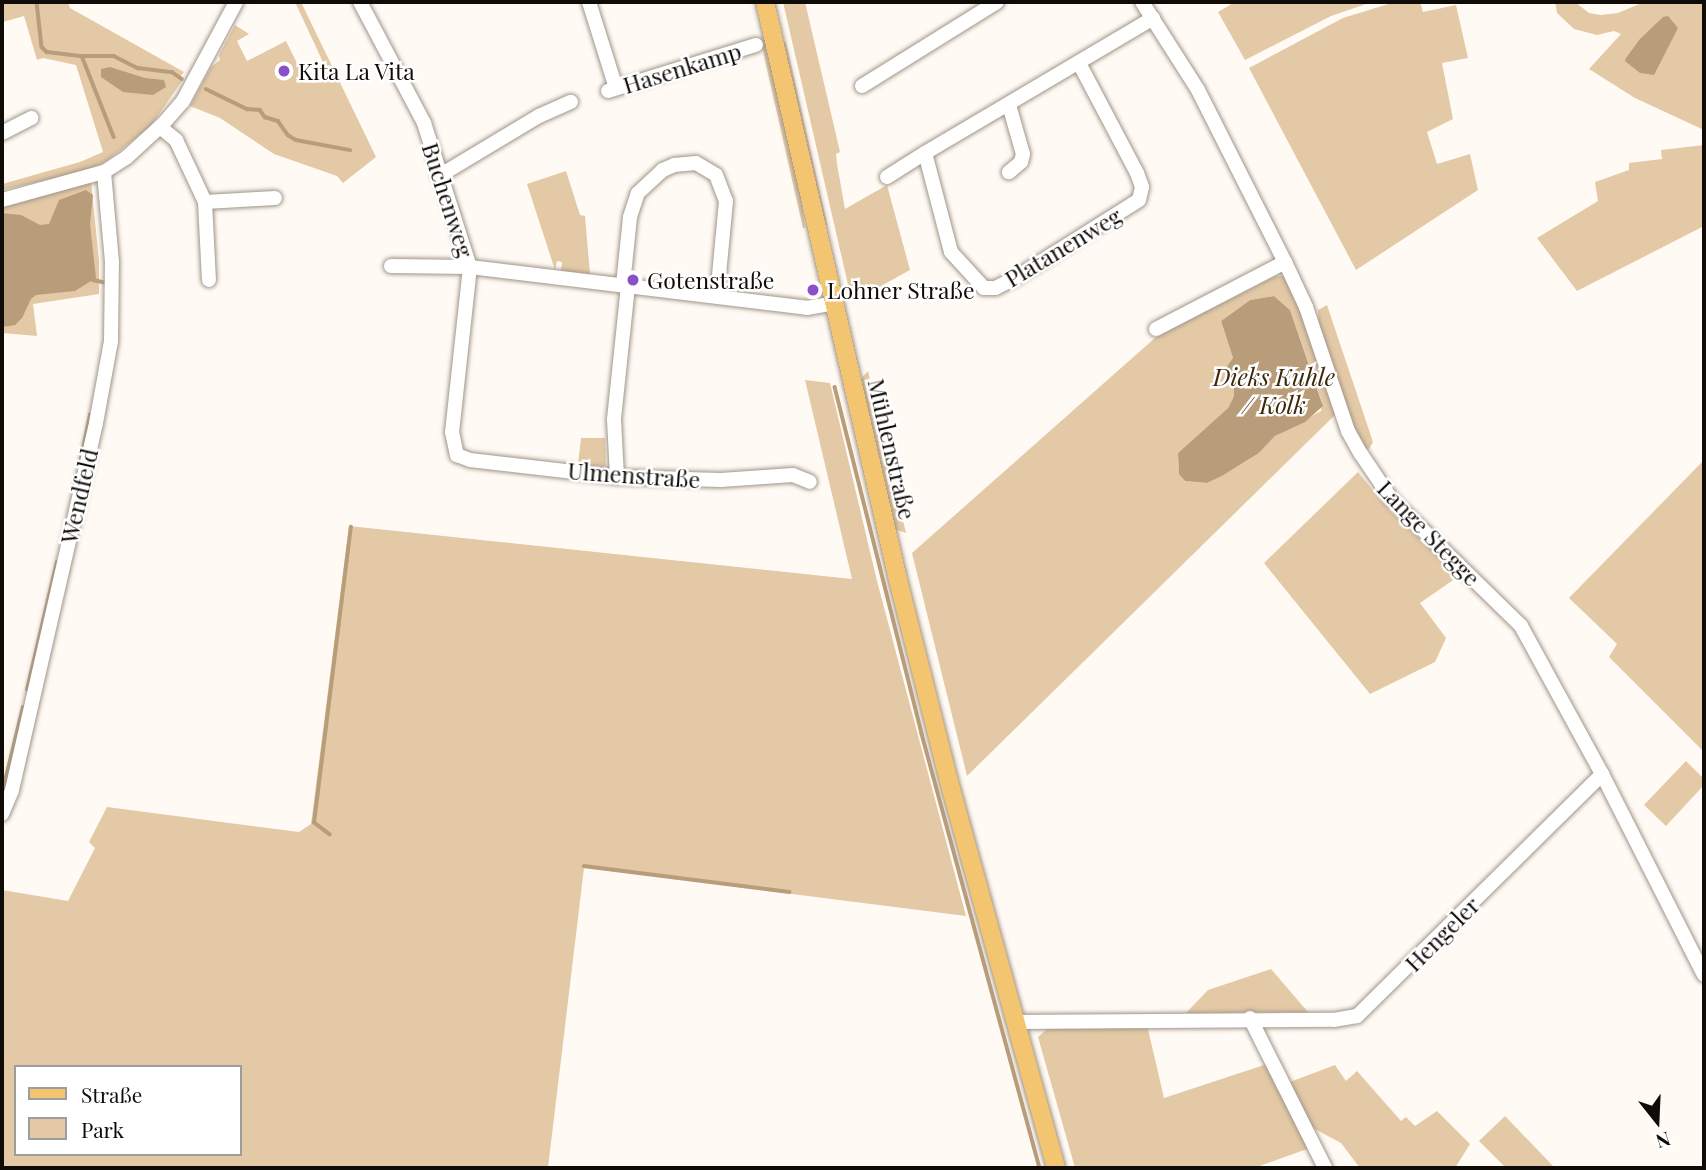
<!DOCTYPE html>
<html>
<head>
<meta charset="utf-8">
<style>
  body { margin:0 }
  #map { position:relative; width:1706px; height:1170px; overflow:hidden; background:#fffaf4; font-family:"Playfair Display",serif }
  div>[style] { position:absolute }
  .green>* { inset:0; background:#e4c9a6 }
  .water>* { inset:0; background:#b99d7b }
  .stream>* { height:3.5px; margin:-1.75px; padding:0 1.75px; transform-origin:1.75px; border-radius:1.75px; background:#b99d7b }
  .roads { filter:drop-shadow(0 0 2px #a09588) drop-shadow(0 0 2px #a09588) }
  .minor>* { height:14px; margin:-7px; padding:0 7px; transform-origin:7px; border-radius:7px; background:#fff }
  .major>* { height:18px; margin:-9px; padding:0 9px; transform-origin:9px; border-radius:9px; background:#f4c570 }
  .dots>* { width:19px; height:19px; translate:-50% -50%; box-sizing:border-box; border:4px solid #fff; border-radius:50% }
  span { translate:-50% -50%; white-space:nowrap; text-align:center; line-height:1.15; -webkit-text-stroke:5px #fff; paint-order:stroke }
  .street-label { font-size:23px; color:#0f0b07 }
  .poi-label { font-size:23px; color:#0f0b07 }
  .left { translate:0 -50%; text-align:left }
  .water-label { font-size:24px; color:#3c2709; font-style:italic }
  .frame { position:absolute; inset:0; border:4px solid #0f0b07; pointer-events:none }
  .legend { position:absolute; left:14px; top:1065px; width:228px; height:91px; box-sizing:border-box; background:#fff; border:2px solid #9f9d9c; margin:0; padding:9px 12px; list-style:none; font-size:21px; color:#0f0b07 }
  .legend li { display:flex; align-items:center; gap:14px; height:35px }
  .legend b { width:35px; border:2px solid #9f9d9c }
  .north { position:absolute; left:1622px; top:1086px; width:70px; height:70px; -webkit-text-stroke:5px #fff; paint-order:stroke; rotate:162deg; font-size:19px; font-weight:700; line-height:28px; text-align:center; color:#0f0b07 }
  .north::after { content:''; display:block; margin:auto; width:24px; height:32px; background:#0f0b07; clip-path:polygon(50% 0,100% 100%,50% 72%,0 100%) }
</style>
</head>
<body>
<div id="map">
  <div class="green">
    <div style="clip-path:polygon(2px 2px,68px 2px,70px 8px,184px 72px,179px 78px,182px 81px,150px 127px,105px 162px,85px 171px,2px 190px,2px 184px,80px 162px,103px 152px,76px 65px,43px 58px,37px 60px,24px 16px,3px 22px)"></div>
    <div style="clip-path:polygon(295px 2px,301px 2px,376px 157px,343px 183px,337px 176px,274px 154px,220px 118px,190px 106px,211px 67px,220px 60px,219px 55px,235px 25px,249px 34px,237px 41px,247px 61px,286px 41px,307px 83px,328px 73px)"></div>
    <div style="clip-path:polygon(783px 2px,805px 2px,840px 152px,836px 154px,837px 164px,845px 209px,887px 185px,910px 270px,852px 302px)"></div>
    <div style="clip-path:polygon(1235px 2px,1372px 2px,1331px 16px,1245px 60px,1218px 12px)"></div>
    <div style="clip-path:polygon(1395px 2px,1420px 2px,1423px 12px,1456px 5px,1468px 58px,1442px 63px,1453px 119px,1427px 132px,1437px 164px,1470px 154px,1478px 190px,1356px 270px,1249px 68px,1343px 18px)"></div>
    <div style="clip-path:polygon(1555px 2px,1575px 2px,1589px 13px,1601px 15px,1618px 13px,1644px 2px,1704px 2px,1704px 130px,1635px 98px,1589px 69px,1621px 34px,1614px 31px,1597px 35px,1574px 29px,1557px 13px)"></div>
    <div style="clip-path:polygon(783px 42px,786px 42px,828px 228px,819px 209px)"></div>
    <div style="clip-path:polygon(766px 46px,799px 183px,805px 228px,803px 228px,762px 47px)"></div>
    <div style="clip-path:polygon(1704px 145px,1704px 226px,1577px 291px,1537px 238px,1598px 201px,1595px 182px,1629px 170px,1629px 163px,1662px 159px,1661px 150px)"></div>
    <div style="clip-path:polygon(566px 171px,580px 215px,585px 216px,590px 274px,561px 271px,562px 262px,557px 261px,555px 270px,527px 184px)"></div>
    <div style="clip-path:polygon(91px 181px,99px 261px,99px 294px,33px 304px,37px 336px,2px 333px,2px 208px)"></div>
    <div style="clip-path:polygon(evenodd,1276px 276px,1284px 276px,1304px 314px,1336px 414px,967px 776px,912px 553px,1156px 337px,1276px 276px,1274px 296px,1290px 310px,1322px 402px,1321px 411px,1275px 436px,1259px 453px,1222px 476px,1207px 483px,1185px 481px,1179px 473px,1178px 453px,1228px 408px,1234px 396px,1234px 383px,1227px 366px,1233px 358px,1221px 321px,1250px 300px,1274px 296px)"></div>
    <div style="clip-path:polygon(1327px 305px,1373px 442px,1369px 449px,1363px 447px,1347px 412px,1319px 326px,1318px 310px)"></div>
    <div style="clip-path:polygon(868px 371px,906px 533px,894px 529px,860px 380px)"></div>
    <div style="clip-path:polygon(evenodd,805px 380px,830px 383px,877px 581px,966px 916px,584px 868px,548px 1168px,2px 1168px,2px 890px,68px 901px,95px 848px,89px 842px,107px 807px,299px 832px,311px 824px,349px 526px,852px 579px,805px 380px,16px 1067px,240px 1067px,240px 1154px,16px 1154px,16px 1067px)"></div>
    <div style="clip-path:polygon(581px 438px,605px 438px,606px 470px,581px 467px,578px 464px)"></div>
    <div style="clip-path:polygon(1704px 460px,1704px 752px,1609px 657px,1617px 644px,1569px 598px)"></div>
    <div style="clip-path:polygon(1358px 472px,1389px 510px,1459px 576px,1420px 603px,1446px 638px,1435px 662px,1370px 694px,1264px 563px)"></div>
    <div style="clip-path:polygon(1686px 761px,1704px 779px,1704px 785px,1666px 826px,1644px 805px)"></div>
    <div style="clip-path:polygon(1271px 969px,1308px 1012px,1186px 1013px,1208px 990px)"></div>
    <div style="clip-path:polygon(1052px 1025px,1147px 1025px,1164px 1098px,1267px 1064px,1310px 1148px,1254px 1168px,1075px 1168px,1038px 1037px)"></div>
    <div style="clip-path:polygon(1335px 1065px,1346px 1081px,1357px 1071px,1401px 1121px,1406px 1117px,1415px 1126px,1437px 1111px,1470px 1144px,1455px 1168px,1360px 1168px,1341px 1143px,1313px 1128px,1290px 1082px)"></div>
    <div style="clip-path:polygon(1505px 1116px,1553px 1166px,1551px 1168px,1506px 1168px,1479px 1141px)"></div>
  </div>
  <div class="water">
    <div style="clip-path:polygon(1668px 16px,1678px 28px,1654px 75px,1640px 73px,1625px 61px,1626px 58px,1640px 39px,1663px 17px)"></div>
    <div style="clip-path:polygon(110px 67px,145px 78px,164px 80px,166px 87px,153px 95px,123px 92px,101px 77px,101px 69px)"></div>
    <div style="clip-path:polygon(86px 190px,93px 195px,90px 224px,96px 278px,75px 291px,36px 295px,31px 299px,22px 318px,15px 325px,2px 327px,2px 213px,21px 215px,40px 225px,49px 224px,59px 200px)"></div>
    <div style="clip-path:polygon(1274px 296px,1290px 310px,1323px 406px,1305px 422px,1275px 436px,1259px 453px,1222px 476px,1207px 483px,1185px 481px,1179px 474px,1178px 453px,1228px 408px,1234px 396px,1234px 383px,1227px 366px,1233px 358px,1221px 321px,1250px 300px)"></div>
  </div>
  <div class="stream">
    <div style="left:37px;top:2px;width:45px;rotate:83.7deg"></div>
    <div style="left:42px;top:47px;width:7px;rotate:45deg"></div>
    <div style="left:47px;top:52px;width:35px;rotate:7deg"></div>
    <div style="left:82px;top:56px;width:87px;rotate:68.4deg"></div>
    <div style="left:82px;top:56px;width:32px"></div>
    <div style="left:114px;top:56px;width:27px;rotate:27deg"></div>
    <div style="left:138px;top:68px;width:34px;rotate:7deg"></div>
    <div style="left:172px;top:72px;width:12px;rotate:35deg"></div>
    <div style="left:206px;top:89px;width:46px;rotate:26deg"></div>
    <div style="left:247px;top:109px;width:13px;rotate:4deg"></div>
    <div style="left:260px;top:110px;width:9px;rotate:54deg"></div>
    <div style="left:265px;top:117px;width:14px;rotate:17deg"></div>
    <div style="left:278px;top:121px;width:17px;rotate:54deg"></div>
    <div style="left:288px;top:135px;width:9px;rotate:32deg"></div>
    <div style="left:296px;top:140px;width:55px;rotate:10.5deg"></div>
    <div style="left:93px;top:280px;width:14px;rotate:12deg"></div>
    <div style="left:835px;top:387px;width:358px;rotate:75.9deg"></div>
    <div style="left:922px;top:734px;width:450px;rotate:74.8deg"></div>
    <div style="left:81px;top:459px;width:45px;rotate:-78.4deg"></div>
    <div style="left:27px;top:690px;width:131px;rotate:-76.8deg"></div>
    <div style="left:2px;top:794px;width:89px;rotate:-76.4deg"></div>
    <div style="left:330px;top:835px;width:20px;rotate:-143deg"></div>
    <div style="left:314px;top:823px;width:298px;rotate:-82.9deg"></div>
    <div style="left:584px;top:866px;width:207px;rotate:7.2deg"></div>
  </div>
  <div class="roads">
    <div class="minor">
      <div style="left:360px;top:2px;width:137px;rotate:62.1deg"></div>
      <div style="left:424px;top:123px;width:151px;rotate:72.3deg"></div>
      <div style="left:470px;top:267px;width:166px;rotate:96.2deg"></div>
      <div style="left:452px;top:432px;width:24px;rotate:78deg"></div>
      <div style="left:457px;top:455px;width:14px;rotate:21deg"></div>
      <div style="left:470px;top:460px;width:148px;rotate:6.6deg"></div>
      <div style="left:617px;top:477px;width:104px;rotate:1.7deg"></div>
      <div style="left:721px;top:480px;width:72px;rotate:-4deg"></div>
      <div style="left:793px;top:475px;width:18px;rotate:22deg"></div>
      <div style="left:589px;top:2px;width:90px;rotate:72.6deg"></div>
      <div style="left:1142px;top:2px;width:104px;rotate:57.5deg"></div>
      <div style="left:1198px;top:90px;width:193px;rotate:63.2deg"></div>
      <div style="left:1285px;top:262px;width:50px;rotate:65deg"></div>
      <div style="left:1306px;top:307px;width:131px;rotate:71.3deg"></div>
      <div style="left:1348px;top:431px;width:26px;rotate:61deg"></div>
      <div style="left:1361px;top:454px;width:55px;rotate:56deg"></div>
      <div style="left:1392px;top:500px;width:180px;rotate:44.3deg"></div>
      <div style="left:1521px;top:626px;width:169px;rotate:61.3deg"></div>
      <div style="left:1602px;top:774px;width:225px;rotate:63.1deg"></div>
      <div style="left:1079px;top:63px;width:124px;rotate:62.2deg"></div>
      <div style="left:1137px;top:173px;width:15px;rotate:70deg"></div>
      <div style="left:1142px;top:187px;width:13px;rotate:103deg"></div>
      <div style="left:1139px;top:200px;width:146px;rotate:147.8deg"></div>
      <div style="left:1015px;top:278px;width:22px;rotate:153deg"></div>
      <div style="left:995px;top:288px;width:11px;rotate:180deg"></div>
      <div style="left:984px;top:288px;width:49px;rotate:-132.5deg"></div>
      <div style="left:951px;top:252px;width:102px;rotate:-104.7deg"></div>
      <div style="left:925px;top:153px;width:265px;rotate:-30.6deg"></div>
      <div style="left:862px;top:86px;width:159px;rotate:-31.9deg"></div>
      <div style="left:608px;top:91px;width:155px;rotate:-17.3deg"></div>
      <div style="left:1009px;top:105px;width:51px;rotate:74.1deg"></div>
      <div style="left:1023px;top:154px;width:8px;rotate:104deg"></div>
      <div style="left:1021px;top:162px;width:16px;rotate:140deg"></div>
      <div style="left:160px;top:127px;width:21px;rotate:39deg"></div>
      <div style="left:176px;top:140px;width:68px;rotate:64.9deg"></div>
      <div style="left:205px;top:202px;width:70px;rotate:-3.3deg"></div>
      <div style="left:2px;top:133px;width:33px;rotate:-27deg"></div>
      <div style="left:439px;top:176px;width:117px;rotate:-31deg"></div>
      <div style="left:539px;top:116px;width:35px;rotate:-24deg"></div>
      <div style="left:887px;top:177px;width:45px;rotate:-32.3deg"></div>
      <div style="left:2px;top:200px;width:106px;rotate:-15.4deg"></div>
      <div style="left:104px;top:172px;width:27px;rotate:-33deg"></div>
      <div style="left:127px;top:157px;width:49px;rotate:-42.5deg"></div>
      <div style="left:163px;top:124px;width:30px;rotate:-49deg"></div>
      <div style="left:183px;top:101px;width:112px;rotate:-61.8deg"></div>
      <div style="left:205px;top:202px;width:78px;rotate:87.1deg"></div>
      <div style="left:391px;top:266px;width:79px;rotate:0.7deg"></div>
      <div style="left:470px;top:267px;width:339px;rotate:6.9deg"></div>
      <div style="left:807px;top:308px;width:27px;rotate:-10deg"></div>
      <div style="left:623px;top:285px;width:68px;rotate:-84.1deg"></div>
      <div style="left:630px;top:217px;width:25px;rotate:-72deg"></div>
      <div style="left:638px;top:193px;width:34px;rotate:-43deg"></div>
      <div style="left:663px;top:170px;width:12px;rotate:-24deg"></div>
      <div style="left:674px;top:165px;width:22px;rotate:-5deg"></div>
      <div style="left:696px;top:163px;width:23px;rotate:31deg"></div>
      <div style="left:716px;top:175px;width:28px;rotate:69deg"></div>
      <div style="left:726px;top:201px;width:96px;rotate:95.4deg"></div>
      <div style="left:1156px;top:329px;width:145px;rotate:-27.4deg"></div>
      <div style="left:617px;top:477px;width:58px;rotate:-93deg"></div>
      <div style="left:614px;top:419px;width:134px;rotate:-84deg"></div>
      <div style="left:2px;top:814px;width:26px;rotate:-67deg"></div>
      <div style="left:12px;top:790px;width:376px;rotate:-77.1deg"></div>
      <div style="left:96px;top:423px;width:83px;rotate:-79.6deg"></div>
      <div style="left:111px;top:341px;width:79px;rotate:-89.3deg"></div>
      <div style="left:112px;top:262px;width:90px;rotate:-95.1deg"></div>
      <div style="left:1250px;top:1018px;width:168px;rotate:63.4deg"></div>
      <div style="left:1014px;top:1022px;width:320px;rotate:-0.4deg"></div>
      <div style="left:1334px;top:1020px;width:23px;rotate:-10deg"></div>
      <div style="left:1357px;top:1016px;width:344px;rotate:-44.6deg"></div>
    </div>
    <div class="major">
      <div style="left:765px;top:2px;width:593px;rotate:77.04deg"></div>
      <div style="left:898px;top:580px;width:216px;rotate:75.8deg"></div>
      <div style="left:951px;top:789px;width:393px;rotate:74.5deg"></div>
    </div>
  </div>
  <div class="dots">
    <div style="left:284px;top:71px;background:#8950c7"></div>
    <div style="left:633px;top:280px;background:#8950c7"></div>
    <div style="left:813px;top:290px;background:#8950c7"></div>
  </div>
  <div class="street-label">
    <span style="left:682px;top:68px;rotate:-17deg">Hasenkamp</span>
    <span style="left:448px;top:200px;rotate:72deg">Buchenweg</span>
    <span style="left:1063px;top:247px;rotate:-31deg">Platanenweg</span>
    <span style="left:892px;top:449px;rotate:77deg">Mühlenstraße</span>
    <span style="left:634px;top:475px;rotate:4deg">Ulmenstraße</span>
    <span style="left:79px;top:496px;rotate:-77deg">Wendfeld</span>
    <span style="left:1429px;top:533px;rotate:46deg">Lange Stegge</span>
    <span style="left:1442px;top:934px;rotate:-45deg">Hengeler</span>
  </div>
  <div class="poi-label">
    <span class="left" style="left:298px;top:71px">Kita La Vita</span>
    <span class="left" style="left:647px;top:280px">Gotenstraße</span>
    <span class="left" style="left:827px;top:290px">Lohner Straße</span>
  </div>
  <div class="water-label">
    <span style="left:1274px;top:391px">Dieks Kuhle<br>/ Kolk</span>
  </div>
  <div class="frame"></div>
  <ul class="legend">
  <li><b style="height:9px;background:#f4c570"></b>Straße</li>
  <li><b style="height:19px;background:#e4c9a6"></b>Park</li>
  </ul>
  <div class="north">N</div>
</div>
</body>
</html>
